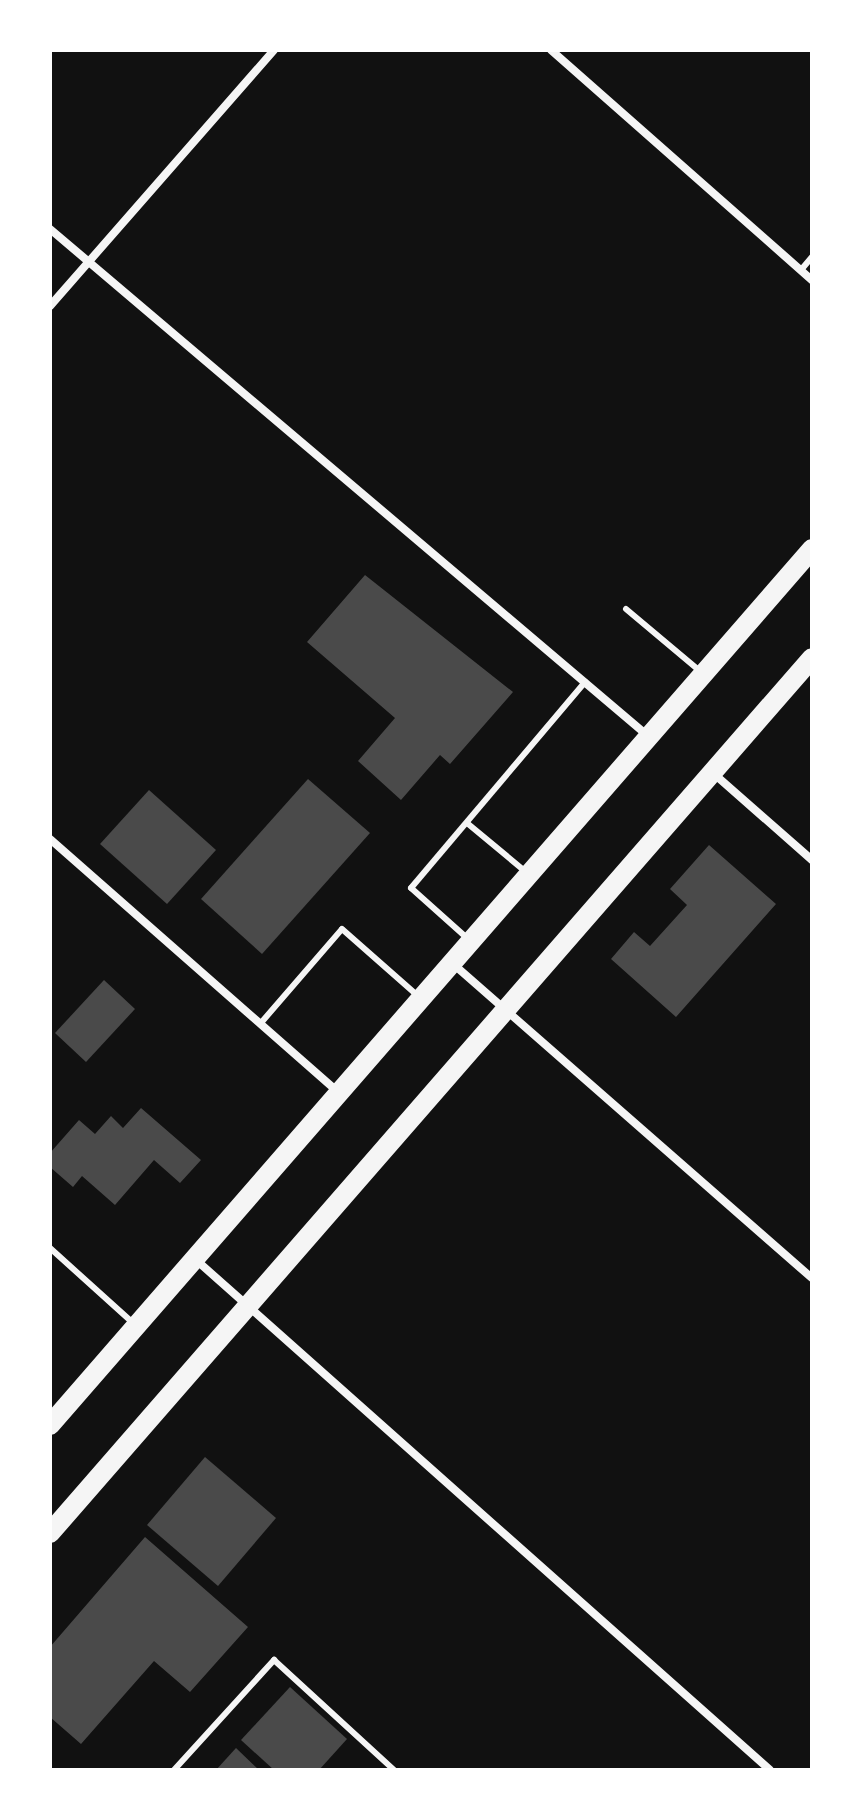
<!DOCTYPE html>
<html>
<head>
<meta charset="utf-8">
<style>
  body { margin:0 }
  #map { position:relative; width:862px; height:1820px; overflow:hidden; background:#111; font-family:"Alegreya Sans",sans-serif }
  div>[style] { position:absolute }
  .building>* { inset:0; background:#4a4a4a }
  .service>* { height:6px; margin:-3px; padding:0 3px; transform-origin:3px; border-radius:3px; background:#f5f5f5 }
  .minor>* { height:8px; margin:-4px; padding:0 4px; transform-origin:4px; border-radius:4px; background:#f5f5f5 }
  .primary>* { height:20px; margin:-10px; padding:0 10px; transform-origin:10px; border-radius:10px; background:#f5f5f5 }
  span { translate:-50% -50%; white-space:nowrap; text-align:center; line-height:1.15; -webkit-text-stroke:6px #fff; paint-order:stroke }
  .frame { position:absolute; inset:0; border:52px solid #fff; pointer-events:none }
</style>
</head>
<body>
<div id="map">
  <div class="building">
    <div style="clip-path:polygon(365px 575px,513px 692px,450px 764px,440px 755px,401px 800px,358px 761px,395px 718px,307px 642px)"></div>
    <div style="clip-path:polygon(308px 779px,370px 833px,262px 954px,201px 899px)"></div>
    <div style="clip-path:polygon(149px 790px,216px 850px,167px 904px,100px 844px)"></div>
    <div style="clip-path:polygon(709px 845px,776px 904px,676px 1017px,611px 959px,634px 932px,650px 946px,687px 905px,670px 889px)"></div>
    <div style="clip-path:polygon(104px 980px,135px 1009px,86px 1062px,55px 1033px)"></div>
    <div style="clip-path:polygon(141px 1108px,201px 1160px,180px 1183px,154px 1160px,115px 1205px,82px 1176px,73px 1187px,50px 1167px,50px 1153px,79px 1120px,95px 1134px,111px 1116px,123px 1128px)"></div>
    <div style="clip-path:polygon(205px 1457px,276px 1518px,218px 1586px,147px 1525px)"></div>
    <div style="clip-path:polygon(145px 1537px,248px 1627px,190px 1692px,154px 1661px,81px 1744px,50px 1717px,50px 1647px)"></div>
    <div style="clip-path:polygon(290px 1687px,347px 1739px,319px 1770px,274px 1770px,241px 1740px)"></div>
    <div style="clip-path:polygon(236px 1748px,259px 1770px,216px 1770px)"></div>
  </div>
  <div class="service">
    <div style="left:801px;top:270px;width:17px;rotate:-50deg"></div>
    <div style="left:626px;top:609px;width:98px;rotate:40deg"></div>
    <div style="left:467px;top:823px;width:77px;rotate:39.7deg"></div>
    <div style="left:467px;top:938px;width:75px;rotate:-138.2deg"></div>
    <div style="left:411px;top:888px;width:270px;rotate:-49.8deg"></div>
    <div style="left:260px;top:1024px;width:125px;rotate:-49.2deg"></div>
    <div style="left:342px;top:929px;width:101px;rotate:41.4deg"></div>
    <div style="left:50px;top:1248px;width:112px;rotate:42.1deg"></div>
    <div style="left:174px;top:1770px;width:149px;rotate:-47.7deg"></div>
    <div style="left:274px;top:1660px;width:163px;rotate:42.5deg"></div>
  </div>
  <div class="minor">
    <div style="left:551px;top:50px;width:348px;rotate:41.4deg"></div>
    <div style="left:50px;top:229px;width:784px;rotate:40.29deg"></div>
    <div style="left:50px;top:306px;width:340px;rotate:-48.8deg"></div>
    <div style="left:713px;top:773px;width:132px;rotate:41.3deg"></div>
    <div style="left:50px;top:839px;width:383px;rotate:41.3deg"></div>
    <div style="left:452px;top:963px;width:478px;rotate:41.2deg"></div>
    <div style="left:195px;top:1259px;width:769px;rotate:41.63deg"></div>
  </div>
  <div class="primary">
    <div style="left:50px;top:1425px;width:1161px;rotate:-48.98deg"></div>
    <div style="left:50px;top:1533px;width:1160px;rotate:-48.95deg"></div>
  </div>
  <div class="frame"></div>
</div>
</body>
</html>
